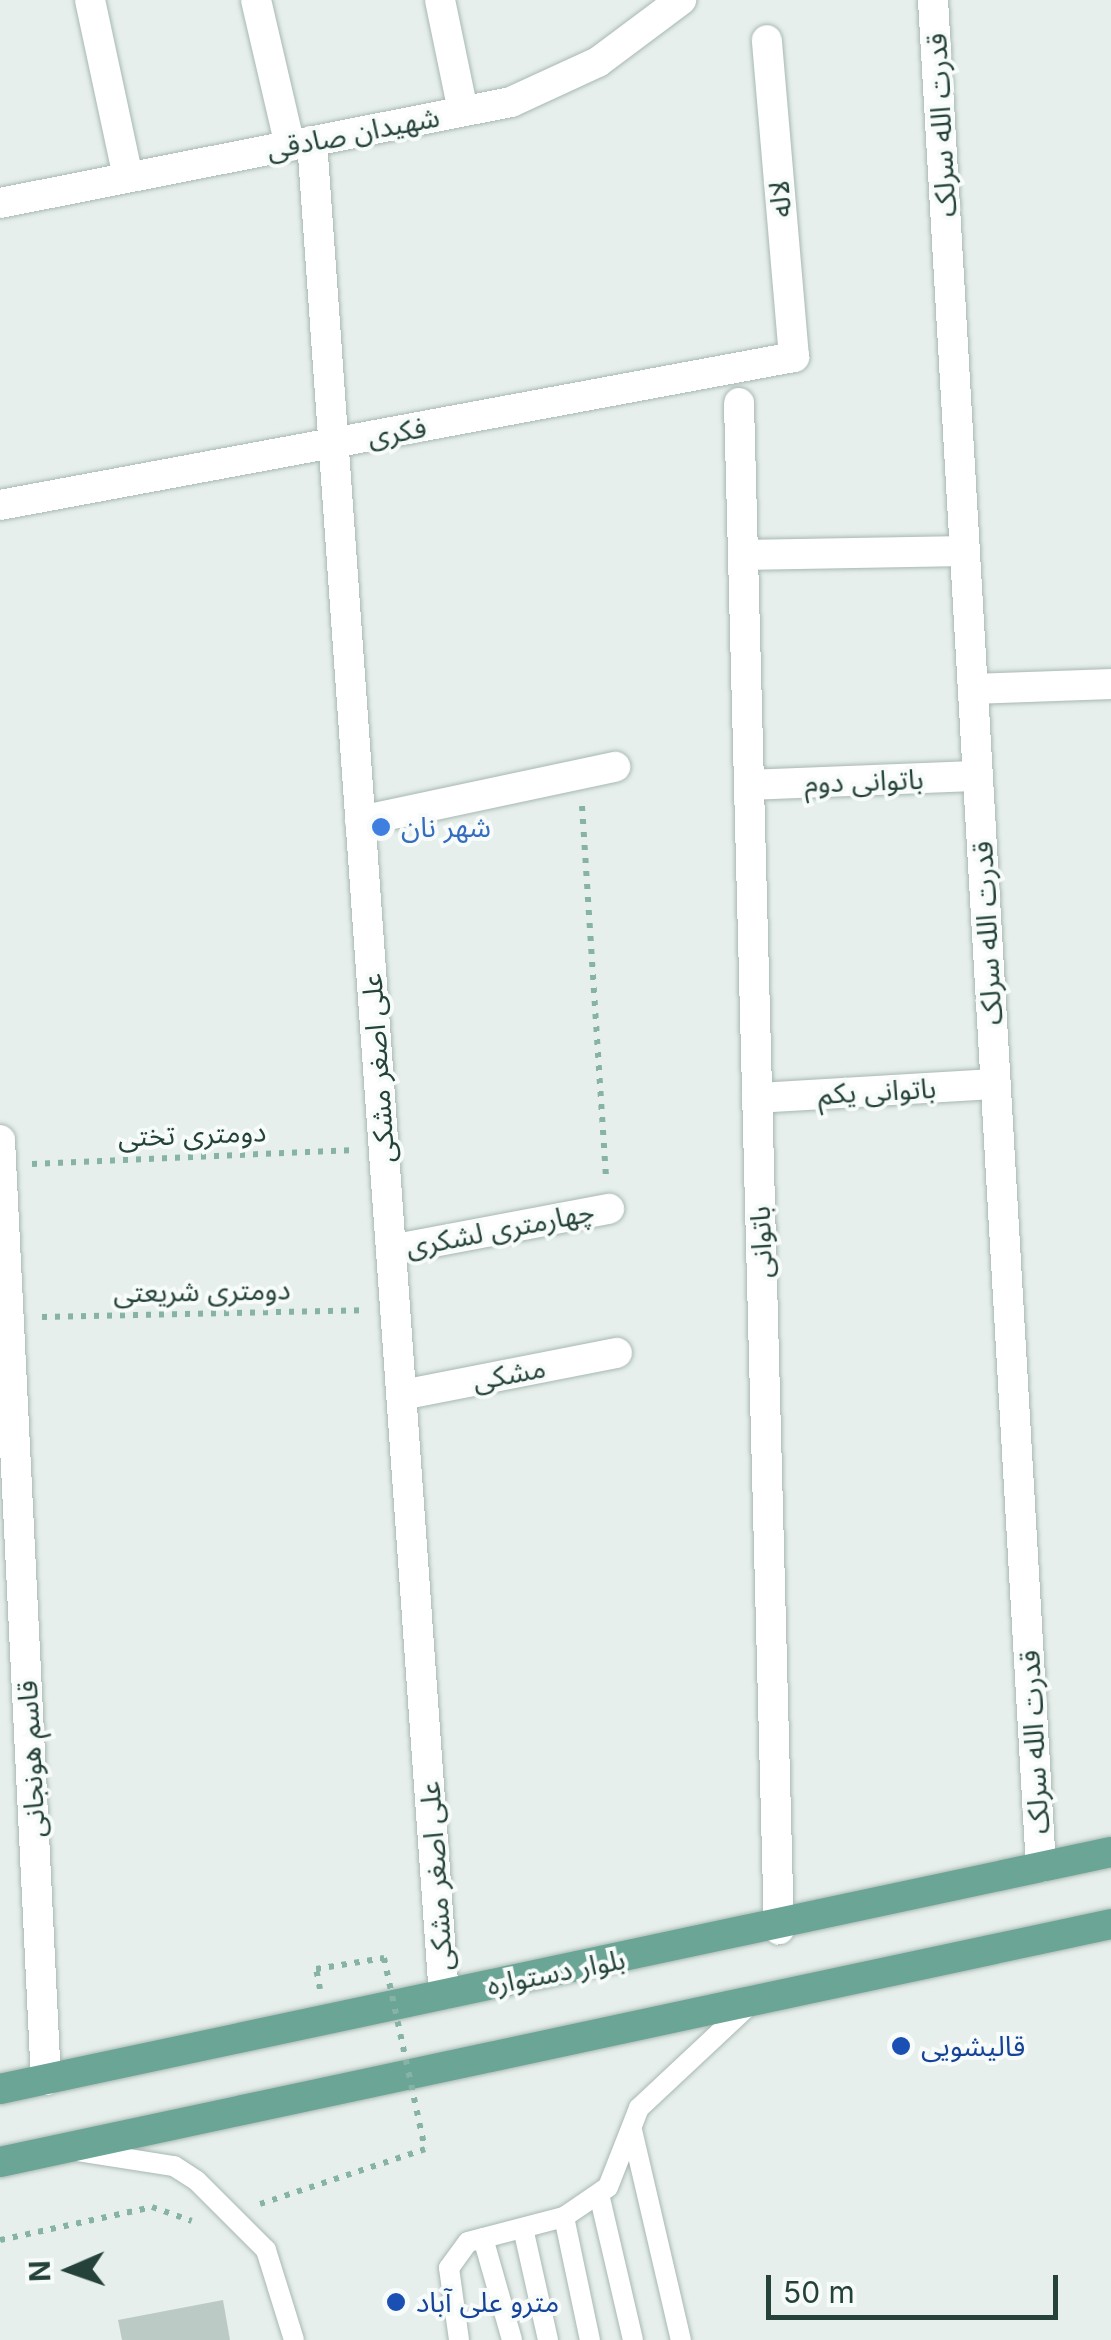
<!DOCTYPE html>
<html>
<head>
<meta charset="utf-8">
<style>
  body { margin:0 }
  #map { position:relative; width:1111px; height:2340px; overflow:hidden; background:#e6efeb; font-family:Inter,"Noto Sans Arabic",sans-serif }
  div>[style] { position:absolute }
  .building>* { inset:0; background:#bbcac4 }
  .path>* { height:6px; margin-top:-3px; transform-origin:0; background:repeating-linear-gradient(90deg,#86b3a5 0 5px,transparent 0 13px) }
  .roads { filter:drop-shadow(0 0 2px #a8b8b2) drop-shadow(0 0 2px #a8b8b2) }
  .service>* { height:20px; margin:-10px; padding:0 10px; transform-origin:10px; border-radius:10px; background:#fff }
  .minor>* { height:30px; margin:-15px; padding:0 15px; transform-origin:15px; border-radius:15px; background:#fff }
  .tertiary>* { height:30px; margin:-15px; padding:0 15px; transform-origin:15px; border-radius:15px; background:#fff }
  .secondary>* { height:30px; margin:-15px; padding:0 15px; transform-origin:15px; border-radius:15px; background:#fff }
  .primary>* { height:30px; margin:-15px; padding:0 15px; transform-origin:15px; border-radius:15px; background:#6aa596 }
  .path-bridge>* { height:6px; margin-top:-3px; transform-origin:0; background:repeating-linear-gradient(90deg,#86b3a5 0 5px,transparent 0 13px) }
  .dots>* { width:28px; height:28px; translate:-50% -50%; box-sizing:border-box; border:5px solid #f7fbf9; border-radius:50% }
  span { translate:-50% -50%; white-space:nowrap; text-align:center; line-height:1.15; -webkit-text-stroke:8px #f7fbf9; paint-order:stroke }
  .street-label { font-size:28px; color:#24423a }
  .shop-label { font-size:28px; color:#366cbe }
  .left { translate:0 -50%; text-align:left }
  .transit-label { font-size:28px; color:#164399 }
  .north { position:absolute; left:20px; top:2220px; width:100px; height:100px; -webkit-text-stroke:8px #f7fbf9; paint-order:stroke; rotate:268deg; font-size:28px; font-weight:700; line-height:40px; text-align:center; color:#24423a }
  .north::after { content:''; display:block; margin:auto; width:35px; height:45px; background:#24423a; clip-path:polygon(50% 0,100% 100%,50% 72%,0 100%) }
  .scale { position:absolute; left:766px; top:2275px; width:292px; height:45px; box-sizing:border-box; border:5px solid #24423a; border-top:0; padding-left:12px; font-size:30px; line-height:35px; white-space:nowrap; color:#24423a; -webkit-text-stroke:8px #f7fbf9; paint-order:stroke }
</style>
</head>
<body>
<div id="map">
  <div class="building">
    <div style="clip-path:polygon(223px 2300px,230px 2340px,122px 2340px,118px 2320px)"></div>
  </div>
  <div class="path">
    <div style="left:582px;top:806px;width:372px;rotate:86.3deg"></div>
    <div style="left:32px;top:1164px;width:318px;rotate:-2.5deg"></div>
    <div style="left:42px;top:1317px;width:322px;rotate:-1.2deg"></div>
    <div style="left:320px;top:1989px;width:20px;rotate:-101deg"></div>
    <div style="left:316px;top:1969px;width:69px;rotate:-9.2deg"></div>
    <div style="left:260px;top:2204px;width:174px;rotate:-18.4deg"></div>
    <div style="left:0;top:2240px;width:156px;rotate:-12.2deg"></div>
    <div style="left:152px;top:2207px;width:42px;rotate:19.3deg"></div>
  </div>
  <div class="roads">
    <div class="service">
      <div style="left:632px;top:2130px;width:216px;rotate:76.9deg"></div>
      <div style="left:78px;top:2151px;width:97px;rotate:8.9deg"></div>
      <div style="left:174px;top:2166px;width:27px;rotate:33deg"></div>
      <div style="left:197px;top:2181px;width:98px;rotate:45deg"></div>
      <div style="left:266px;top:2250px;width:94px;rotate:72.7deg"></div>
      <div style="left:599px;top:2194px;width:150px;rotate:76.9deg"></div>
      <div style="left:564px;top:2217px;width:126px;rotate:78.1deg"></div>
      <div style="left:523px;top:2228px;width:115px;rotate:77.4deg"></div>
      <div style="left:483px;top:2238px;width:106px;rotate:74.1deg"></div>
      <div style="left:459px;top:2340px;width:73px;rotate:-97.9deg"></div>
      <div style="left:449px;top:2268px;width:32px;rotate:-54deg"></div>
      <div style="left:468px;top:2242px;width:99px;rotate:-14.6deg"></div>
      <div style="left:564px;top:2217px;width:53px;rotate:-34.3deg"></div>
      <div style="left:608px;top:2187px;width:85px;rotate:-68.6deg"></div>
      <div style="left:639px;top:2108px;width:149px;rotate:-43.1deg"></div>
    </div>
    <div class="minor">
      <div style="left:90px;top:0;width:181px;rotate:77.9deg"></div>
      <div style="left:256px;top:0;width:150px;rotate:76.9deg"></div>
      <div style="left:440px;top:0;width:113px;rotate:78.3deg"></div>
      <div style="left:933px;top:0;width:1870px;rotate:86.69deg"></div>
      <div style="left:312px;top:141px;width:1858px;rotate:85.93deg"></div>
      <div style="left:739px;top:403px;width:1527px;rotate:88.5deg"></div>
      <div style="left:0;top:505px;width:808px;rotate:-10.56deg"></div>
      <div style="left:794px;top:357px;width:318px;rotate:-94.9deg"></div>
      <div style="left:743px;top:555px;width:222px;rotate:-1deg"></div>
      <div style="left:973px;top:689px;width:138px;rotate:-2.1deg"></div>
      <div style="left:750px;top:785px;width:228px;rotate:-2.3deg"></div>
      <div style="left:360px;top:821px;width:261px;rotate:-12deg"></div>
      <div style="left:757px;top:1098px;width:239px;rotate:-3.4deg"></div>
      <div style="left:391px;top:1250px;width:222px;rotate:-10.7deg"></div>
      <div style="left:402px;top:1395px;width:219px;rotate:-11.1deg"></div>
    </div>
    <div class="tertiary">
      <div style="left:0;top:1140px;width:941px;rotate:87.2deg"></div>
    </div>
    <div class="secondary">
      <div style="left:0;top:203px;width:521px;rotate:-11.18deg"></div>
      <div style="left:511px;top:102px;width:96px;rotate:-24.7deg"></div>
      <div style="left:598px;top:62px;width:104px;rotate:-36.8deg"></div>
    </div>
    <div class="primary">
      <div style="left:0;top:2089px;width:1136px;rotate:-12.04deg"></div>
      <div style="left:0;top:2162px;width:1136px;rotate:-12.09deg"></div>
    </div>
  </div>
  <div class="path-bridge">
    <div style="left:384px;top:1958px;width:195px;rotate:77.9deg"></div>
  </div>
  <div class="dots">
    <div style="left:381px;top:827px;background:#3f7fe0"></div>
    <div style="left:901px;top:2046px;background:#1a4fb4"></div>
    <div style="left:396px;top:2302px;background:#1a4fb4"></div>
  </div>
  <div class="street-label">
    <span style="left:941px;top:125px;rotate:-93deg">قدرت الله سرلک</span>
    <span style="left:353px;top:133px;rotate:-11deg">شهیدان صادقی</span>
    <span style="left:780px;top:199px;rotate:-95deg">لاله</span>
    <span style="left:397px;top:432px;rotate:-10deg">فکری</span>
    <span style="left:864px;top:781px;rotate:-2deg">باتوانی دوم</span>
    <span style="left:987px;top:933px;rotate:-93deg">قدرت الله سرلک</span>
    <span style="left:378px;top:1068px;rotate:-94deg">علی اصغر مشکی</span>
    <span style="left:877px;top:1091px;rotate:-3deg">باتوانی یکم</span>
    <span style="left:192px;top:1134px;rotate:-2deg">دومتری تختی</span>
    <span style="left:500px;top:1229px;rotate:-11deg">چهارمتری لشکری</span>
    <span style="left:761px;top:1242px;rotate:-92deg">باتوانی</span>
    <span style="left:202px;top:1291px;rotate:-1deg">دومتری شریعتی</span>
    <span style="left:509px;top:1374px;rotate:-11deg">مشکی</span>
    <span style="left:1034px;top:1742px;rotate:-93deg">قدرت الله سرلک</span>
    <span style="left:31px;top:1759px;rotate:-93deg">قاسم هونجانی</span>
    <span style="left:436px;top:1876px;rotate:-94deg">علی اصغر مشکی</span>
    <span style="left:556px;top:1972px;rotate:-11deg">بلوار دستواره</span>
  </div>
  <div class="shop-label">
    <span class="left" style="left:401px;top:827px">شهر نان</span>
  </div>
  <div class="transit-label">
    <span class="left" style="left:921px;top:2046px">قالیشویی</span>
    <span class="left" style="left:416px;top:2302px">مترو علی آباد</span>
  </div>
  <div class="north">N</div>
  <div class="scale">50 m</div>
</div>
</body>
</html>
